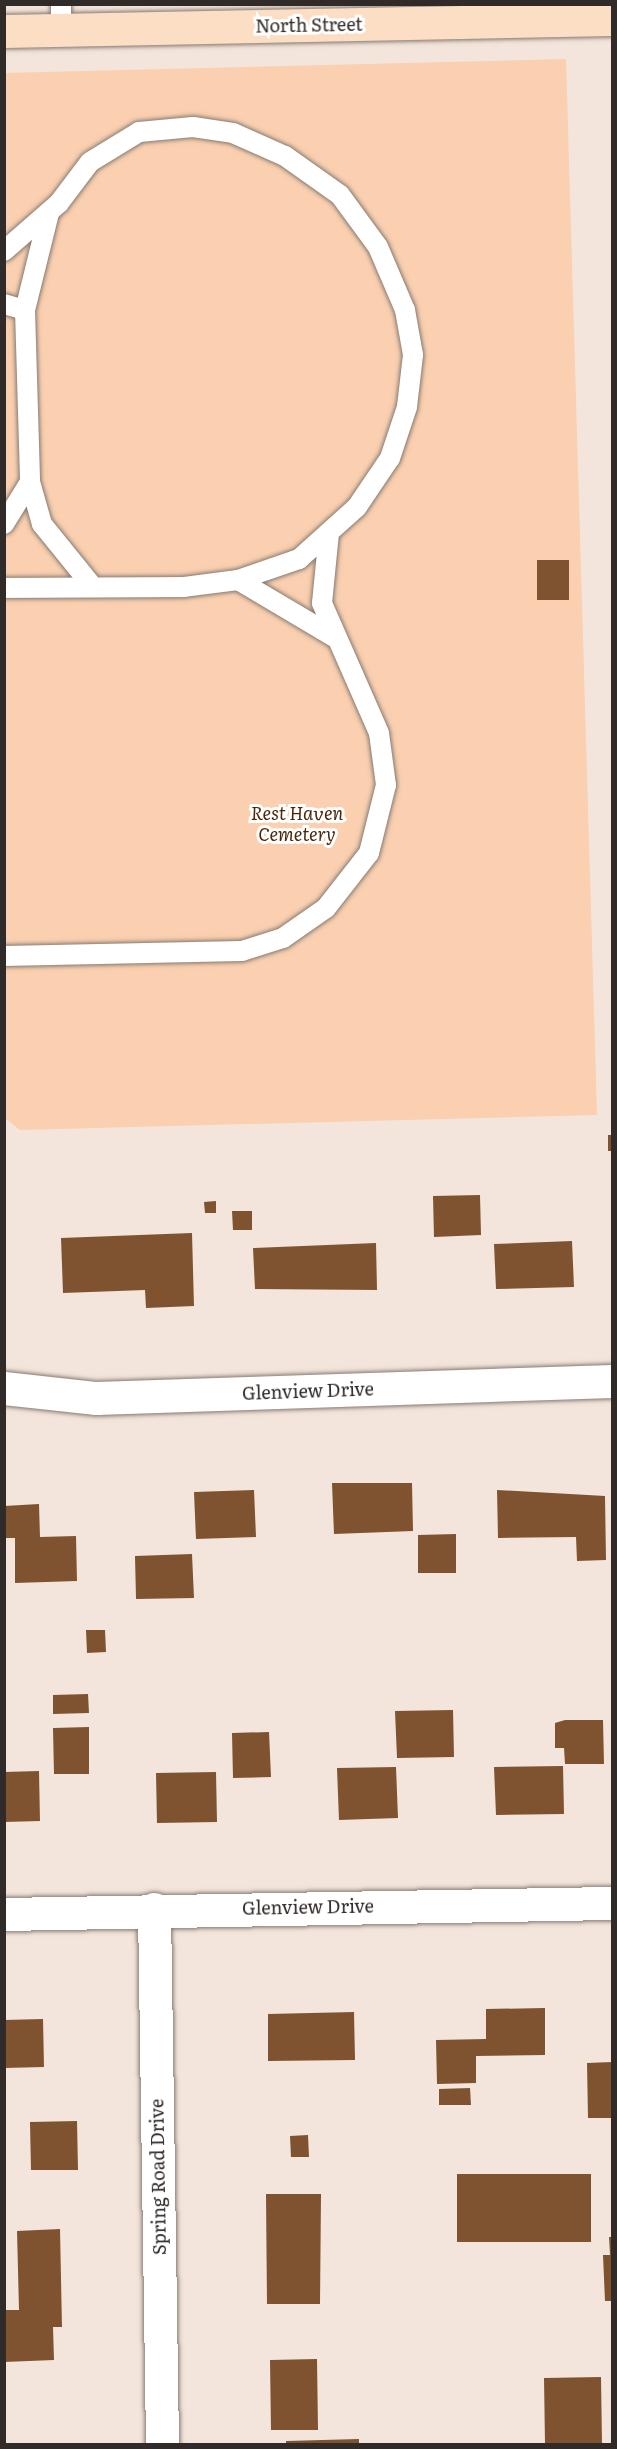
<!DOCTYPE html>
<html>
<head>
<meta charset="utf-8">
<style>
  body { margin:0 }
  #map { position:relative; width:617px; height:2449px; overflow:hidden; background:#f3e5db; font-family:Literata,serif }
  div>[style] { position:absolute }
  .green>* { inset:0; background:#fad0b0 }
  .building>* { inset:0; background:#7f532f }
  .roads { filter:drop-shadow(0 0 2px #877b72) drop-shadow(0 0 2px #877b72) }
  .lane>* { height:20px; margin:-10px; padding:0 10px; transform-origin:10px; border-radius:10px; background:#fff }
  .street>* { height:33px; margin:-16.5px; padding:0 16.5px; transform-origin:16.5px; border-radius:16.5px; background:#fff }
  .secondary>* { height:33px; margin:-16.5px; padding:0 16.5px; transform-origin:16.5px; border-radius:16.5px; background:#fbdec3 }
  span { translate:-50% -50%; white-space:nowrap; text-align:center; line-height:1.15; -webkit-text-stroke:6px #fff; paint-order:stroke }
  .street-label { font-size:18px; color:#302b28 }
  .park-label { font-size:18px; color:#4a280b; font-style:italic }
  .frame { position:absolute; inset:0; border:6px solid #302b28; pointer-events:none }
</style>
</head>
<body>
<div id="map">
  <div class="green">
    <div style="clip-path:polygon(566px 59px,597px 1115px,20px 1130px,5px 1118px,4px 73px)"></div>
  </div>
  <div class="building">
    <div style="clip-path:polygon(537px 560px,569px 560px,569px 600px,537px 600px)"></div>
    <div style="clip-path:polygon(608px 1135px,612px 1135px,612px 1151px,608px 1151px)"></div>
    <div style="clip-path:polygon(480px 1195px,481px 1235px,434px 1237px,433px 1196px)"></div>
    <div style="clip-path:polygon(216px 1201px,216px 1213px,205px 1213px,204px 1202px)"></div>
    <div style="clip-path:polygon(232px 1211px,252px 1211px,252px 1230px,233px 1230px)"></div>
    <div style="clip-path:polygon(192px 1233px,194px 1306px,146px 1308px,145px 1290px,63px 1293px,61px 1238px)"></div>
    <div style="clip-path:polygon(572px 1241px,574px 1287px,496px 1289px,494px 1244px)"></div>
    <div style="clip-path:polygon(376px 1243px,377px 1290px,255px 1289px,253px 1248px)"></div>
    <div style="clip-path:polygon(332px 1483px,412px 1483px,413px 1531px,334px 1534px)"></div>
    <div style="clip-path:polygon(254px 1490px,256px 1537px,196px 1539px,194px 1492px)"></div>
    <div style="clip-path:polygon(497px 1490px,605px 1496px,606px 1560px,577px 1561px,576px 1537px,498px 1538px)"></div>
    <div style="clip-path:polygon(39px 1504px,40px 1537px,76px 1536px,77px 1581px,15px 1583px,15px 1538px,5px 1538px,4px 1506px)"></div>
    <div style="clip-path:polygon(456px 1534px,456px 1573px,418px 1573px,418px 1535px)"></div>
    <div style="clip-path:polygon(192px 1554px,194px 1598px,136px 1599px,135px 1556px)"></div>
    <div style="clip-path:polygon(86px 1630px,105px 1630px,106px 1652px,87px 1653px)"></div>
    <div style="clip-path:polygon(88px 1694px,89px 1713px,53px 1714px,53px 1695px)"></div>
    <div style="clip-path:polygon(453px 1710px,454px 1757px,397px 1758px,395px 1711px)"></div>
    <div style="clip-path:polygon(565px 1720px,603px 1720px,604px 1764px,565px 1764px,564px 1748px,555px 1748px,555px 1723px)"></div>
    <div style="clip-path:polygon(89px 1727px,89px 1774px,54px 1774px,53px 1728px)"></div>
    <div style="clip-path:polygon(269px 1732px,271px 1777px,233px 1778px,232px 1733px)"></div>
    <div style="clip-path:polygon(563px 1766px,564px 1814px,496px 1815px,494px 1767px)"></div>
    <div style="clip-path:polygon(396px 1767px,398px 1818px,339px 1820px,337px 1768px)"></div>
    <div style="clip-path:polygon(39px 1771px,40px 1821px,4px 1822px,4px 1772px)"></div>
    <div style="clip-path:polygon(216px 1772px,217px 1822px,157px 1823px,156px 1773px)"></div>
    <div style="clip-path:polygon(545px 2008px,545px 2055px,476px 2056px,476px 2083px,437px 2084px,436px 2040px,486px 2039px,486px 2009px)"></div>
    <div style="clip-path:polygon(354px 2012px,355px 2060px,268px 2061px,268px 2014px)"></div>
    <div style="clip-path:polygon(43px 2019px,44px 2067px,4px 2068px,4px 2020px)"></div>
    <div style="clip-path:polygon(612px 2062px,612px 2118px,588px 2118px,587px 2063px)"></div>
    <div style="clip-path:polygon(470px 2088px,471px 2105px,439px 2105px,439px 2089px)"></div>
    <div style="clip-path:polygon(77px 2121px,78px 2170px,31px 2170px,30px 2122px)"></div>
    <div style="clip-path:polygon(308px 2135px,309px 2157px,291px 2157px,290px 2136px)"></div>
    <div style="clip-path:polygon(457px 2174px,591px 2174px,591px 2242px,457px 2242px)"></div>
    <div style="clip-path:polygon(266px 2194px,321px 2194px,320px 2304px,267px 2304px)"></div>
    <div style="clip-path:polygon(60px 2229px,62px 2327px,53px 2327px,54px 2360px,4px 2362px,4px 2310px,19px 2310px,17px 2231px)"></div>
    <div style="clip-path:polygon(609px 2237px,612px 2237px,612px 2301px,605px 2301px,603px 2255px,610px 2255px)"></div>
    <div style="clip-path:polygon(317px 2359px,318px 2430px,271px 2430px,270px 2360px)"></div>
    <div style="clip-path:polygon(601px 2377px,602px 2444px,545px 2444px,544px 2378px)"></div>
    <div style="clip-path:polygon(359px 2439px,359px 2444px,286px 2444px,286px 2441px)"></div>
  </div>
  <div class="roads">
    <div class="lane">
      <div style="left:61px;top:4px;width:26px;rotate:90deg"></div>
      <div style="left:49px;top:213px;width:100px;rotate:103.9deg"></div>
      <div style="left:25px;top:310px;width:172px;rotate:88.3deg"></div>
      <div style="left:30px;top:482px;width:44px;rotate:74.1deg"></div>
      <div style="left:42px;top:524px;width:81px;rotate:51deg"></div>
      <div style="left:4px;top:251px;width:73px;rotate:-41.1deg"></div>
      <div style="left:59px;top:203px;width:51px;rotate:-52.9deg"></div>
      <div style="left:90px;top:162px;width:57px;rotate:-31.5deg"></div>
      <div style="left:139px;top:132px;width:54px;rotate:-5.3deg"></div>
      <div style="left:193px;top:127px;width:40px;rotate:8.5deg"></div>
      <div style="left:233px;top:133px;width:57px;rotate:23.9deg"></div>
      <div style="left:285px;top:156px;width:67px;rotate:35.3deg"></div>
      <div style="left:340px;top:195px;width:64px;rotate:53.8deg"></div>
      <div style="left:378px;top:247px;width:69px;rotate:66.8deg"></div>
      <div style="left:405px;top:310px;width:46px;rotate:79.9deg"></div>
      <div style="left:413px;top:355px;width:52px;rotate:96.6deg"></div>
      <div style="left:407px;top:407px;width:54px;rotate:108.4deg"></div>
      <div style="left:390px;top:458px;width:59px;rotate:124deg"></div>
      <div style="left:357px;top:507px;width:78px;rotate:138.1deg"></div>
      <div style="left:299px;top:559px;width:65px;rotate:161deg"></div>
      <div style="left:238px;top:580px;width:54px;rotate:172.6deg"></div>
      <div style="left:184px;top:587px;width:180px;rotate:179.7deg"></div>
      <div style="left:4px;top:304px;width:22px;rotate:16deg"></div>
      <div style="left:4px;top:524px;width:49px;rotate:-58.2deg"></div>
      <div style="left:238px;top:580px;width:114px;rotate:30.6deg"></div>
      <div style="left:4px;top:956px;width:238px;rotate:-1.2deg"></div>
      <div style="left:242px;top:951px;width:43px;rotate:-17.6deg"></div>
      <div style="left:283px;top:938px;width:52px;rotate:-34.9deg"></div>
      <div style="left:326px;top:908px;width:70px;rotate:-52deg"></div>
      <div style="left:369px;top:853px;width:70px;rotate:-76deg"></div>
      <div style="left:386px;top:785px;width:52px;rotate:-97.7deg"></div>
      <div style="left:379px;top:733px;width:142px;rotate:-113.7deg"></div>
      <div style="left:322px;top:603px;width:70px;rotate:-84.3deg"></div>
    </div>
    <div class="street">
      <div style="left:4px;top:1388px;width:93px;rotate:6.2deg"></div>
      <div style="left:96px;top:1398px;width:516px;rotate:-1.89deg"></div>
      <div style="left:154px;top:1909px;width:535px;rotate:89.14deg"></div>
      <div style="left:4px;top:1914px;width:608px;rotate:-1.04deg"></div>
    </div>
    <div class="secondary">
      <div style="left:4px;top:31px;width:608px;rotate:-1.13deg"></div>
    </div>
  </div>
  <div class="street-label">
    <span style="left:309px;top:25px;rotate:-1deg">North Street</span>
    <span style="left:308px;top:1391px;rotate:-2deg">Glenview Drive</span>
    <span style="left:308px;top:1907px;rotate:-1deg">Glenview Drive</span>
    <span style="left:158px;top:2177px;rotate:-91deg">Spring Road Drive</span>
  </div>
  <div class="park-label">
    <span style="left:297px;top:824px">Rest Haven<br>Cemetery</span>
  </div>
  <div class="frame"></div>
</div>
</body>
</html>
